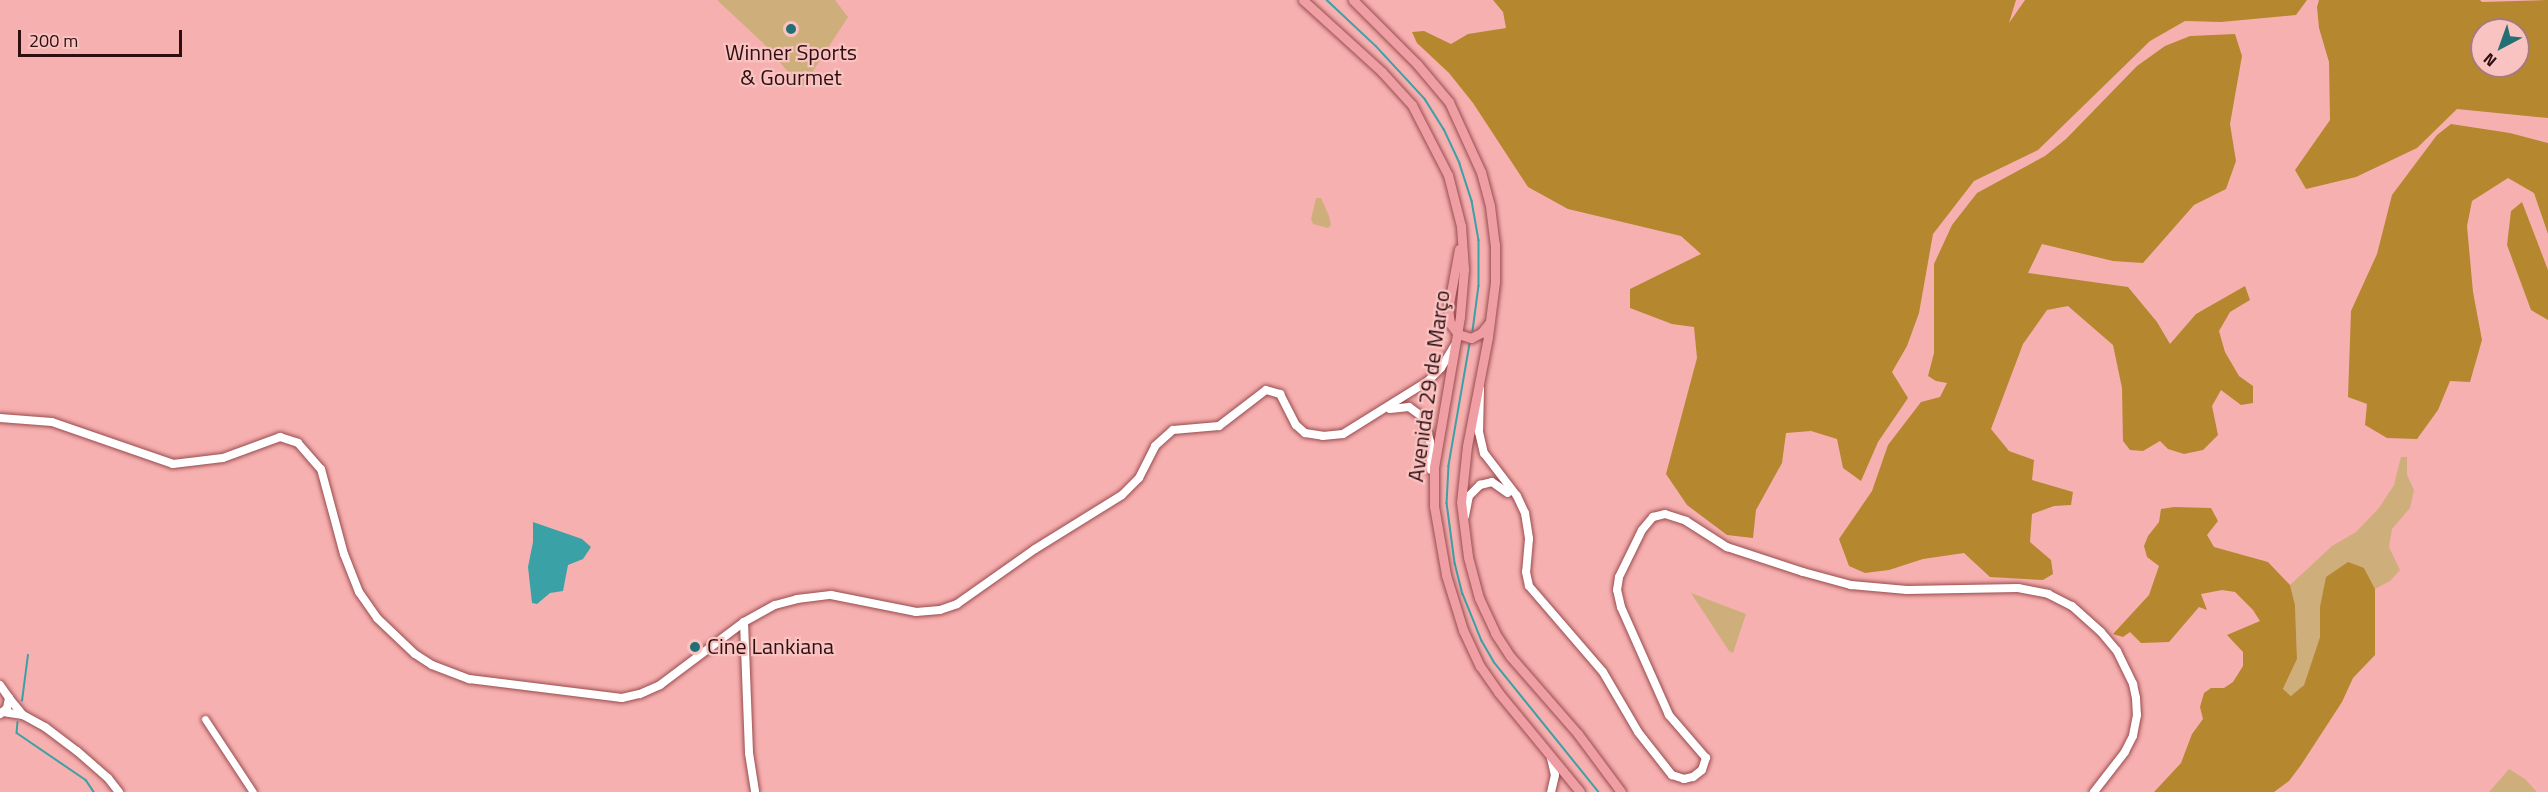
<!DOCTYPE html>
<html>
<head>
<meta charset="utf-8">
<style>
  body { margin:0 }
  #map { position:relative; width:2548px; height:792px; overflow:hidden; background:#f7b0b0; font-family:"Titillium Web",sans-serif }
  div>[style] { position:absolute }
  .green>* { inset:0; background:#ceaf7c }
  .forest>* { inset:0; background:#b5872f }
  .water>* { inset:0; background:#3aa1a6 }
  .stream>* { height:1.5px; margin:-0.75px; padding:0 0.75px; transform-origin:0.75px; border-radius:0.75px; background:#3aa1a6 }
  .roads { filter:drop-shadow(0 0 2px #994b4e) drop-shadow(0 0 2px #994b4e) }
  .tertiary>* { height:7px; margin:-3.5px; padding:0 3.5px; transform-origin:3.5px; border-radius:3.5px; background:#fff }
  .secondary>* { height:8px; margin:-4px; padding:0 4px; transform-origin:4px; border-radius:4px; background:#fff }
  .primary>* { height:9px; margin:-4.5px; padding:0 4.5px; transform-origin:4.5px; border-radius:4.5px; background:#ef9ea3 }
  .dots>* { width:16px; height:16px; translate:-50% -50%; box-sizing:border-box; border:3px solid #f9c3c2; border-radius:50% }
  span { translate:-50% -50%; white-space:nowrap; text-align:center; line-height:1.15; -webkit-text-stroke:4.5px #f9c3c2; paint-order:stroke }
  .poi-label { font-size:22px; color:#2e0f10 }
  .left { translate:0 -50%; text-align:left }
  .street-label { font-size:22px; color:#2e0f10 }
  .north { position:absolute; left:2470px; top:18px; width:60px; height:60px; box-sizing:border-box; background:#f9c3c2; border:2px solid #a87b7b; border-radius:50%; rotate:221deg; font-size:16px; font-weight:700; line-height:24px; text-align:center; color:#2e0f10 }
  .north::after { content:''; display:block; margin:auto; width:21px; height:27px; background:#246f73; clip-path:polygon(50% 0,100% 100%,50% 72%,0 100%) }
  .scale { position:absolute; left:18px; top:30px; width:164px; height:27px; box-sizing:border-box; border:3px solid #2e0f10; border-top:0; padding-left:8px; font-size:18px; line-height:21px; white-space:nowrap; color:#2e0f10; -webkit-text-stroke:4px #f9c3c2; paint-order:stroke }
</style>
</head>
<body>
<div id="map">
  <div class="green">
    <div style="clip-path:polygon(717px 0,835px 0,848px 17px,802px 88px,765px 45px)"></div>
    <div style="clip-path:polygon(1316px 198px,1321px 198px,1329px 216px,1331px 225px,1328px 228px,1313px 224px,1311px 219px)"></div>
    <div style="clip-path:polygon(2401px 457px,2407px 457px,2407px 475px,2414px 490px,2410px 508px,2392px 529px,2389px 547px,2400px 570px,2390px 581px,2375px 589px,2364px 568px,2320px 607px,2320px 637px,2304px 685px,2292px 696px,2283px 690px,2297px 659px,2295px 605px,2290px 585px,2332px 546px,2356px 532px,2379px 508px,2394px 485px)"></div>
    <div style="clip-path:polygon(1691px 593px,1746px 614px,1733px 653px,1729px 651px)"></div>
    <div style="clip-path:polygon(2509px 769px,2525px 779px,2537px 792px,2489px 792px)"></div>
  </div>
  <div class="forest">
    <div style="clip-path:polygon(1493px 0,2016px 0,2009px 23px,2025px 0,2307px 0,2296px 15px,2221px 22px,2185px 21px,2150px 41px,2038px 150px,1974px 181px,1933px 234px,1919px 313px,1907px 346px,1892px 372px,1908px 398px,1878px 442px,1861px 481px,1843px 468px,1837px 439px,1811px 431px,1786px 433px,1782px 463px,1756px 510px,1753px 538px,1727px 535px,1687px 505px,1666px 474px,1697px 358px,1694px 327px,1672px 324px,1630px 308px,1630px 289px,1701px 254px,1681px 236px,1568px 209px,1528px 187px,1473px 103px,1449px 73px,1417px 43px,1412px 32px,1424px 31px,1451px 44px,1468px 34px,1506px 28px,1503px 12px)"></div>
    <div style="clip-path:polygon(evenodd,2319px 0,2480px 0,2482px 2px,2548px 0,2548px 118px,2457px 109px,2417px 148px,2356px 177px,2306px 189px,2295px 170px,2330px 120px,2329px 62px,2319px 28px,2317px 7px,2319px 0,2482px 30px,2518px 30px,2518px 66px,2482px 66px,2482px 30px)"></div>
    <div style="clip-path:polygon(2235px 34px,2242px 56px,2230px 124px,2236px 161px,2226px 189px,2194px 205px,2143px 263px,2113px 261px,2042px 244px,2028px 273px,2128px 287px,2157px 322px,2170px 344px,2196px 314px,2245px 286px,2250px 300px,2230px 312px,2219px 331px,2225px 352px,2239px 376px,2253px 386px,2253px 403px,2241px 405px,2221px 390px,2212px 406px,2218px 435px,2203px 450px,2184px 454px,2168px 449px,2160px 441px,2143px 451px,2130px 450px,2123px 441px,2122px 388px,2113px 345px,2068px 306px,2047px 310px,2023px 344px,1991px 429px,2009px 451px,2034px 460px,2032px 480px,2073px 492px,2071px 505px,2054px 506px,2032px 514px,2030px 542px,2051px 560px,2053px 574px,2043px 580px,1990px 577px,1964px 553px,1923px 559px,1889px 570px,1865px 573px,1849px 566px,1839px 539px,1872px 491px,1888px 445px,1921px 402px,1940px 397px,1947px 383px,1936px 381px,1928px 376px,1934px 353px,1934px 264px,1952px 225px,1977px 193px,2045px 156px,2066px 139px,2137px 66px,2165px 46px,2190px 36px)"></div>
    <div style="clip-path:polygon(2451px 124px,2510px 133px,2548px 143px,2548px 234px,2534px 193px,2508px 178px,2472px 201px,2467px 226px,2473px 292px,2482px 340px,2470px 382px,2450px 381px,2438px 410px,2417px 439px,2387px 438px,2365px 425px,2367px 404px,2348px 397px,2351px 311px,2377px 254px,2392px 195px,2437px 135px)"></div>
    <div style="clip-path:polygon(2522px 202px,2548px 270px,2548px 320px,2531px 310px,2507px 245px,2511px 211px)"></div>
    <div style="clip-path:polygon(2174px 507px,2211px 508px,2218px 521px,2207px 535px,2214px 547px,2268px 562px,2290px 585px,2295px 605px,2297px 659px,2283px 689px,2291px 696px,2304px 685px,2320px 637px,2320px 607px,2326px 577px,2348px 562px,2364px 568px,2375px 589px,2375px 655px,2353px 678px,2342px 702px,2301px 765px,2289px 781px,2274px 792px,2154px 792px,2181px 763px,2192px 734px,2203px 719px,2200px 707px,2204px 693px,2211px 688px,2224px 688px,2233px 682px,2243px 666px,2243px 652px,2227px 635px,2260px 621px,2253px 610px,2235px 592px,2222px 590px,2201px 594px,2207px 610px,2199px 607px,2169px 642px,2141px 643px,2130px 632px,2123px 637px,2113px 634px,2149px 595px,2159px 566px,2147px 557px,2144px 546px,2148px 536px,2159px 522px,2161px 509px)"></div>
  </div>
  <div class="water">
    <div style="clip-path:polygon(533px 522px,582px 539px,591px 547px,583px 559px,568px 565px,563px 591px,550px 593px,537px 604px,532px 603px,528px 567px,533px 542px)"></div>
  </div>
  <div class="stream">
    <div style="left:1327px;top:0;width:67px;rotate:43.2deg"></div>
    <div style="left:1376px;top:46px;width:72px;rotate:47.2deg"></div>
    <div style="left:1425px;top:99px;width:36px;rotate:58deg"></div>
    <div style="left:1444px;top:129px;width:38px;rotate:65deg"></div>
    <div style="left:1460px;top:164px;width:39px;rotate:72deg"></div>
    <div style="left:1472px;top:201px;width:40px;rotate:80deg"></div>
    <div style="left:1479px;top:240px;width:46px;rotate:90deg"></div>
    <div style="left:1479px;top:286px;width:45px;rotate:97.6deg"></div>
    <div style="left:1470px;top:344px;width:124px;rotate:99.8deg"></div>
    <div style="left:1449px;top:466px;width:37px;rotate:93deg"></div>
    <div style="left:1447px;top:503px;width:61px;rotate:82.4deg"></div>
    <div style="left:1455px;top:563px;width:32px;rotate:76deg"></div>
    <div style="left:1463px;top:594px;width:51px;rotate:68deg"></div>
    <div style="left:1482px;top:641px;width:24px;rotate:60deg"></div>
    <div style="left:1494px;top:662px;width:167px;rotate:51.1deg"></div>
    <div style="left:22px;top:701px;width:46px;rotate:-82.6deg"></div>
    <div style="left:18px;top:722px;width:11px;rotate:95deg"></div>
    <div style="left:17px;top:733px;width:83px;rotate:34.3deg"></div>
    <div style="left:86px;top:780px;width:14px;rotate:56deg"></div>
  </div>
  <div class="roads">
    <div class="tertiary">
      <div style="left:205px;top:719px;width:87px;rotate:56.7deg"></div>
    </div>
    <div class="secondary">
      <div style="left:1480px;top:389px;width:43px;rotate:91.3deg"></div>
      <div style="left:1479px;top:432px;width:22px;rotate:77deg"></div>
      <div style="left:1484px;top:453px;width:54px;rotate:52.5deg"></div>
      <div style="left:1517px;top:496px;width:19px;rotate:65deg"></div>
      <div style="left:1525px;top:513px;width:26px;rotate:81deg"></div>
      <div style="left:1529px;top:539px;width:33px;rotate:95deg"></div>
      <div style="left:1526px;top:572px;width:14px;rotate:78deg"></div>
      <div style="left:1529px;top:586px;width:113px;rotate:49.3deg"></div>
      <div style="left:1603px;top:672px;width:69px;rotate:59.7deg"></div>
      <div style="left:1638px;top:732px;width:55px;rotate:51.7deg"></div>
      <div style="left:1672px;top:775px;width:13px;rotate:18deg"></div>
      <div style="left:1684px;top:779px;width:9px;rotate:-13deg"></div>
      <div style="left:1693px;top:777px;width:11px;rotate:-38deg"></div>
      <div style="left:1702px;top:770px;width:13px;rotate:-72deg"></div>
      <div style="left:1706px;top:758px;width:57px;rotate:-130.7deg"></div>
      <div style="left:1669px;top:715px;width:118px;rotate:-114deg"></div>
      <div style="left:1621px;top:607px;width:17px;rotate:-103deg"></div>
      <div style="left:1617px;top:590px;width:13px;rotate:-81deg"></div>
      <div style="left:1619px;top:577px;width:52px;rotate:-63.9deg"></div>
      <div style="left:1642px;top:530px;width:17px;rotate:-50deg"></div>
      <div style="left:1653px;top:517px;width:12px;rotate:-14deg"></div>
      <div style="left:1665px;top:514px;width:22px;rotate:18deg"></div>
      <div style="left:1686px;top:521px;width:49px;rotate:32.4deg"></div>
      <div style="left:1727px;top:547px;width:80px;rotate:18.2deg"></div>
      <div style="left:1803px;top:572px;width:50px;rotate:15.2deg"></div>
      <div style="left:1851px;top:585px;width:56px;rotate:5.1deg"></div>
      <div style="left:1907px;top:590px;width:111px;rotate:-1deg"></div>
      <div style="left:2018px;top:588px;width:31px;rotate:11deg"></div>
      <div style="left:2048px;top:594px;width:27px;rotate:27deg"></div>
      <div style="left:2072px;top:606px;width:39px;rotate:42deg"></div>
      <div style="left:2101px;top:632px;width:25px;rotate:50deg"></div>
      <div style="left:2117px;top:651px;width:37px;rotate:64deg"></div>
      <div style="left:2133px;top:684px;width:14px;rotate:78deg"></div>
      <div style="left:2136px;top:698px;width:17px;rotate:87deg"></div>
      <div style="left:2137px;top:715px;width:21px;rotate:101deg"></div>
      <div style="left:2133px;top:736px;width:18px;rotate:117deg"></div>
      <div style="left:2125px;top:752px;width:51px;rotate:127.8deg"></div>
      <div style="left:1390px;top:409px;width:19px;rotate:-6deg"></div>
      <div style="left:1409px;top:407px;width:19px;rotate:36deg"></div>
      <div style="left:1424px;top:418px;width:25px;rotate:76deg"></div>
      <div style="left:1430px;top:442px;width:28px;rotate:88deg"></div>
      <div style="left:0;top:418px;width:52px;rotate:4.4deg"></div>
      <div style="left:52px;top:422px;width:128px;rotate:19.1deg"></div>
      <div style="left:173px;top:464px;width:50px;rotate:-6.8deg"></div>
      <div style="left:223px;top:458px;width:61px;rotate:-20.2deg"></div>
      <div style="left:280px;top:437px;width:19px;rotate:18deg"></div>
      <div style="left:298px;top:443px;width:35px;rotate:49deg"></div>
      <div style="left:321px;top:469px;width:88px;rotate:74.9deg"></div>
      <div style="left:344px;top:554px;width:41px;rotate:68.5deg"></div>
      <div style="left:359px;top:592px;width:32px;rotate:55deg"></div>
      <div style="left:377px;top:618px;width:52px;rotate:43.5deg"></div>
      <div style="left:415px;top:654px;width:20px;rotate:33deg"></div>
      <div style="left:432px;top:665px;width:40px;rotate:21deg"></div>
      <div style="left:469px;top:679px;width:154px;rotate:7.1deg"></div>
      <div style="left:622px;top:698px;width:18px;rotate:-13deg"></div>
      <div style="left:640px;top:694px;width:22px;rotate:-24deg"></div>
      <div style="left:660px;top:685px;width:105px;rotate:-36.9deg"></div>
      <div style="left:744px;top:622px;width:35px;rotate:-29deg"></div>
      <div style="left:775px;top:605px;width:23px;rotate:-15deg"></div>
      <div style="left:797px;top:599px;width:34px;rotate:-7deg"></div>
      <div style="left:831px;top:595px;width:87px;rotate:11.3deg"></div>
      <div style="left:916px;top:612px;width:24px;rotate:-5deg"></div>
      <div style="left:940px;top:610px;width:18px;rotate:-19deg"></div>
      <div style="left:957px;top:604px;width:95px;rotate:-35.2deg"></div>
      <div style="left:1035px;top:549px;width:102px;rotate:-31.8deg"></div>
      <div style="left:1122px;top:495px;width:24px;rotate:-45deg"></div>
      <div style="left:1139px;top:478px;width:36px;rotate:-63deg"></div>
      <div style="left:1155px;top:446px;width:24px;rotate:-42deg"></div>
      <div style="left:1173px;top:430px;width:46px;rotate:-5deg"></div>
      <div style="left:1219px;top:426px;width:59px;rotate:-37.5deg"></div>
      <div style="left:1266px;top:390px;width:15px;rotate:16deg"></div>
      <div style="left:1280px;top:394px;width:35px;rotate:63deg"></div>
      <div style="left:1296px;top:425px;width:12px;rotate:42deg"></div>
      <div style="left:1305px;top:433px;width:18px;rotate:9deg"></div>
      <div style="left:1323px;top:436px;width:20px;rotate:-6deg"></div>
      <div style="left:1343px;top:434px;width:100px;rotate:-31.9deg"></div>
      <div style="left:1428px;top:381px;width:18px;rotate:-45deg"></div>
      <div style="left:1441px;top:368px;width:26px;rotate:-59deg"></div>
      <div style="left:1465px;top:516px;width:20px;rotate:-79deg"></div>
      <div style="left:1469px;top:496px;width:16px;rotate:-45deg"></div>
      <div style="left:1480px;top:485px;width:12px;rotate:-14deg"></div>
      <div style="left:1492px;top:482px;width:19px;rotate:35deg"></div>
      <div style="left:744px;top:622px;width:131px;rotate:87.8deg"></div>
      <div style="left:749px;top:753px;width:39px;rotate:81deg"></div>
      <div style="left:0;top:685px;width:16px;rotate:55deg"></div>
      <div style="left:9px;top:698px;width:10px;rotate:101deg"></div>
      <div style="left:7px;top:708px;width:9px;rotate:139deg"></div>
      <div style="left:9px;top:698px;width:22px;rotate:51deg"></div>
      <div style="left:23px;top:715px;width:25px;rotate:29deg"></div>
      <div style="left:45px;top:727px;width:40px;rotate:37deg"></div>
      <div style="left:77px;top:751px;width:41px;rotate:41.1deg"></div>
      <div style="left:108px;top:778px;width:18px;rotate:52deg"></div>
      <div style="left:3px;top:712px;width:20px;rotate:9deg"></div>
      <div style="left:1551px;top:758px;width:17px;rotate:77deg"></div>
      <div style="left:1555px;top:775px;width:17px;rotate:103deg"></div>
    </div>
    <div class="primary">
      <div style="left:1303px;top:0;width:107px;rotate:42.3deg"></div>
      <div style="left:1382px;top:72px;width:45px;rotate:47.7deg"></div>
      <div style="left:1412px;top:105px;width:79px;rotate:62.8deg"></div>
      <div style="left:1448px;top:175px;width:53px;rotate:75.7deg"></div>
      <div style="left:1461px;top:226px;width:43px;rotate:86deg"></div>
      <div style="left:1464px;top:269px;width:48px;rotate:94.8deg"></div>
      <div style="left:1460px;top:317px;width:152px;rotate:99.8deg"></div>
      <div style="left:1434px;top:467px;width:39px;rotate:90deg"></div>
      <div style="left:1434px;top:506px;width:70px;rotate:80.1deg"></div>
      <div style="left:1446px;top:575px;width:58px;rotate:72.8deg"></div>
      <div style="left:1463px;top:630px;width:40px;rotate:65deg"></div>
      <div style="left:1480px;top:666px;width:32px;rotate:55deg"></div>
      <div style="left:1498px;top:692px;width:129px;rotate:50.6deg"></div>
      <div style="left:1353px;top:0;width:91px;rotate:45deg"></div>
      <div style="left:1417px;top:64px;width:50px;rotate:49.9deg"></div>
      <div style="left:1449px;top:102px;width:77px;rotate:65.4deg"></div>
      <div style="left:1481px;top:172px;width:35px;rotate:75deg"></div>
      <div style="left:1490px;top:206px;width:38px;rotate:83deg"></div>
      <div style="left:1495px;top:244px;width:38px;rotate:90deg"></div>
      <div style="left:1495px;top:282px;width:55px;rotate:97.3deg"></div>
      <div style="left:1488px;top:337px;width:111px;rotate:100.9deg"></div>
      <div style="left:1467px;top:446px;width:56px;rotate:96.1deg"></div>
      <div style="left:1461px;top:502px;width:55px;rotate:82.7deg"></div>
      <div style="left:1468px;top:557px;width:42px;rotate:75deg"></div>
      <div style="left:1479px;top:598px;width:38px;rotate:65deg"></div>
      <div style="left:1495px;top:633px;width:27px;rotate:57deg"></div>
      <div style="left:1510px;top:656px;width:103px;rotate:48.9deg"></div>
      <div style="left:1578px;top:734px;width:72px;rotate:53.4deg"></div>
      <div style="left:1459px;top:249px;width:61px;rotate:100.4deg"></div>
      <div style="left:1448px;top:309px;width:14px;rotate:82deg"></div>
      <div style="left:1450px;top:323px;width:14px;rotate:54deg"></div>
      <div style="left:1458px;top:334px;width:14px;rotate:17deg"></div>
      <div style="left:1471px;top:338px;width:11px;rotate:-27deg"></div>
      <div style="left:1481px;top:333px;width:14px;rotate:-51deg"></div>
    </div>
  </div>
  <div class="dots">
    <div style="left:791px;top:29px;background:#246f73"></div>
    <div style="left:695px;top:647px;background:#246f73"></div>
  </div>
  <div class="poi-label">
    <span style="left:791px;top:65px">Winner Sports<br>&amp; Gourmet</span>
    <span class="left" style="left:707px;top:647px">Cine Lankiana</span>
  </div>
  <div class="street-label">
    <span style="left:1429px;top:386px;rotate:-82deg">Avenida 29 de Março</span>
  </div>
  <div class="north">N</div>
  <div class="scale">200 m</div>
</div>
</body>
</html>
